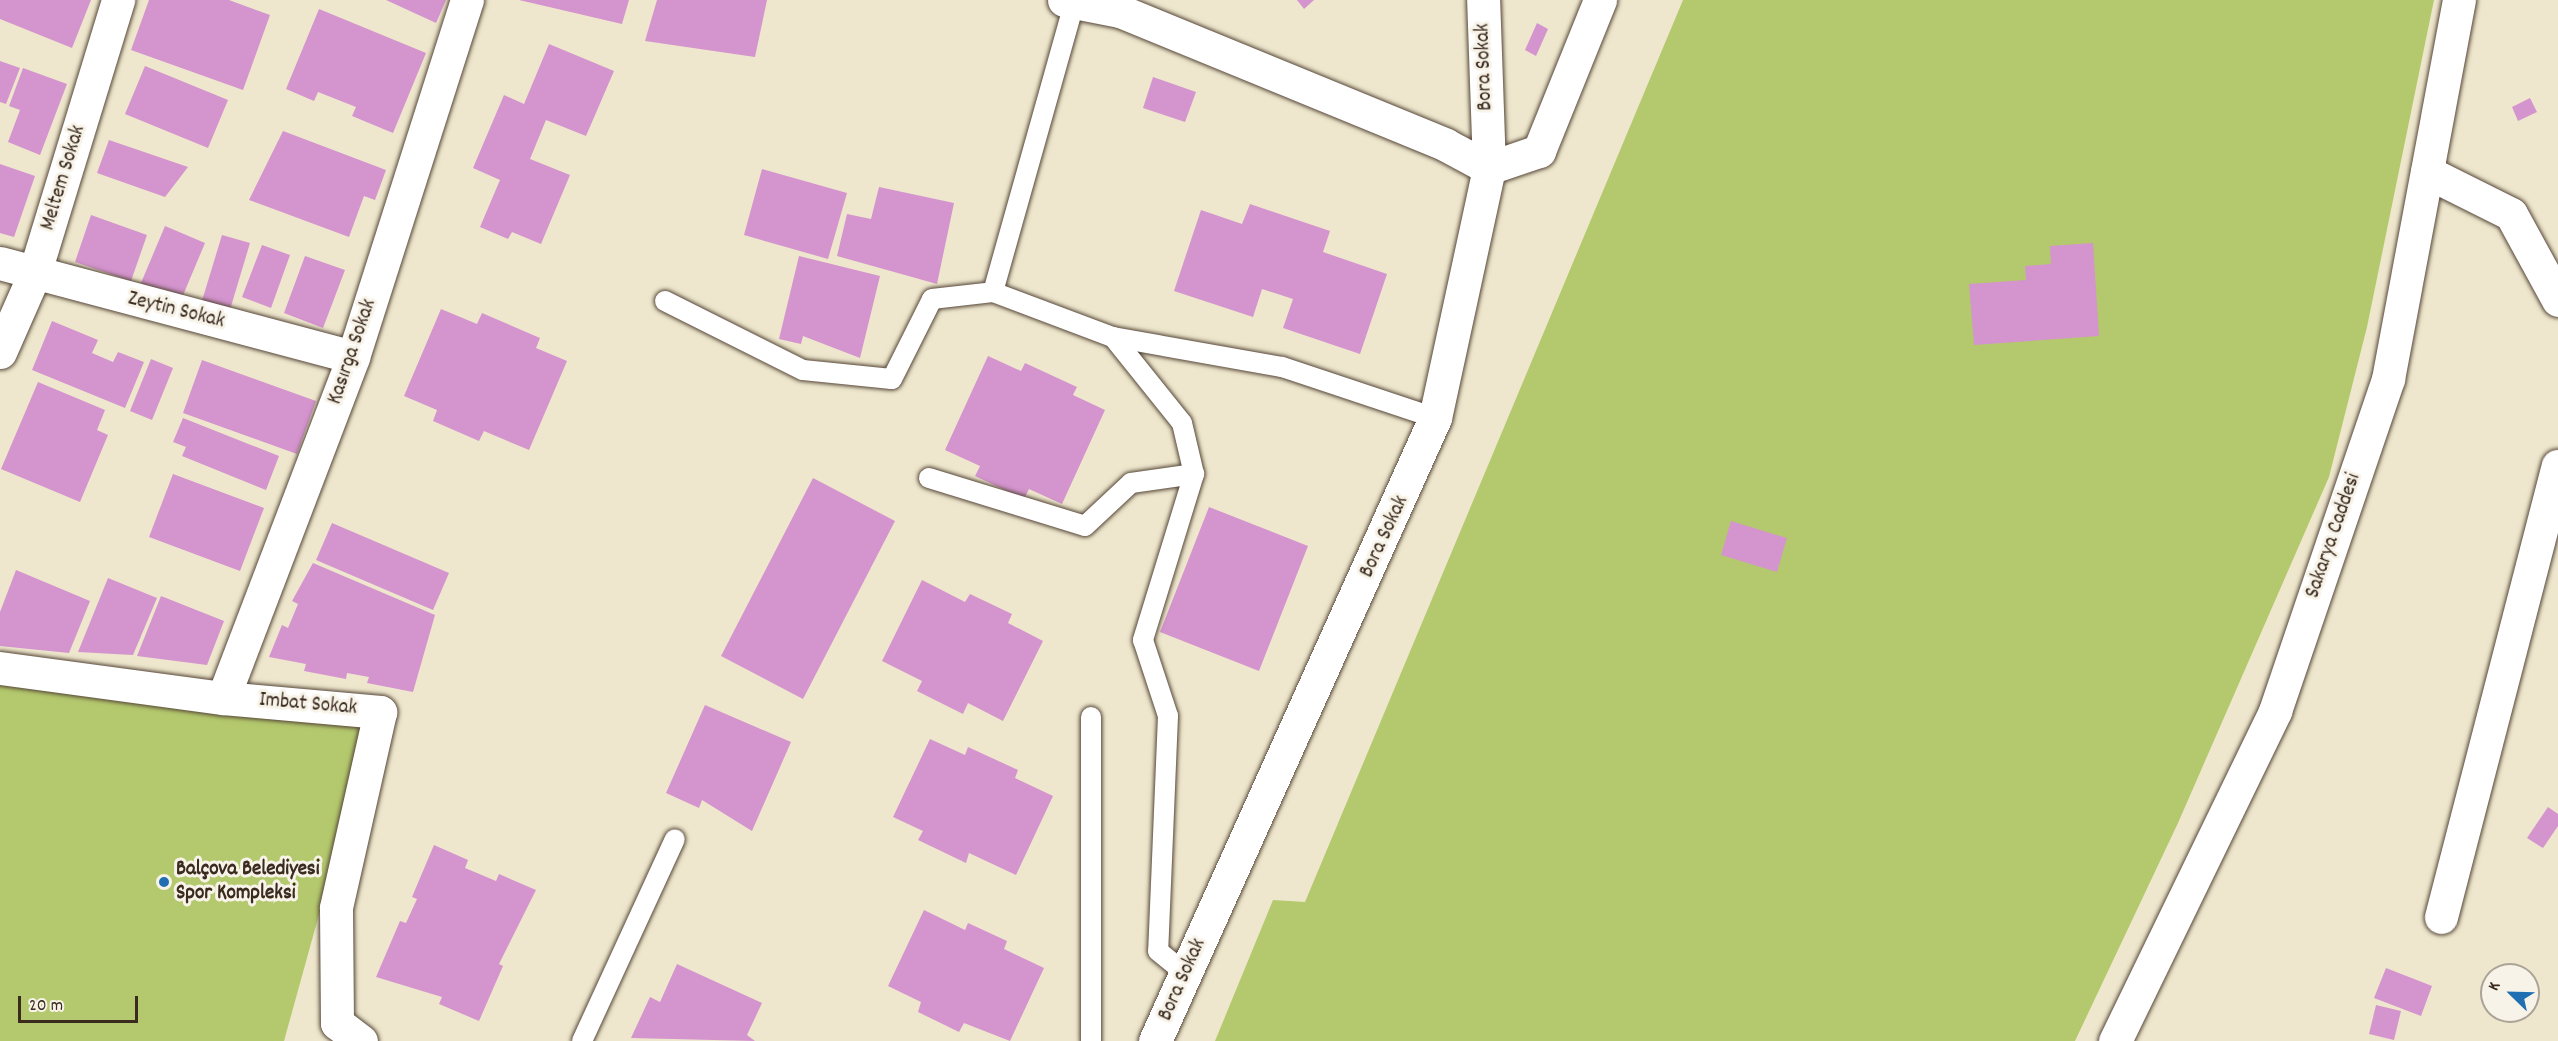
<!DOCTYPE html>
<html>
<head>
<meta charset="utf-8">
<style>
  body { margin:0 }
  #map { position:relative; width:2558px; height:1041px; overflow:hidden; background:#eee7cd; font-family:Dekko,sans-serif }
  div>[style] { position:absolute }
  .green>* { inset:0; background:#b4c96d }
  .building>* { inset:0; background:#d494ce }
  .roads { filter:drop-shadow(0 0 2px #564638) drop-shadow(0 0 2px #564638) }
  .service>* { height:20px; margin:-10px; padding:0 10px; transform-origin:10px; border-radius:10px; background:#fff }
  .minor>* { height:33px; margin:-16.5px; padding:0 16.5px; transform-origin:16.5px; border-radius:16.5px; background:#fff }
  .tertiary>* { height:33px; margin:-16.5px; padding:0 16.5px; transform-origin:16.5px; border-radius:16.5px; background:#fff }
  .secondary>* { height:33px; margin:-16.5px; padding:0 16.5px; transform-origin:16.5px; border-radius:16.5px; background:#fff }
  .dots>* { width:16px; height:16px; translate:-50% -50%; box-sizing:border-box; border:3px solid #f7f3e8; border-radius:50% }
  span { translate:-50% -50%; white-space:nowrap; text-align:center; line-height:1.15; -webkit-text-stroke:6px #f7f3e8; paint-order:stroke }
  .street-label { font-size:21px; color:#3b2a1e }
  .poi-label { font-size:21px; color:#3b2a1e; font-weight:700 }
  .left { translate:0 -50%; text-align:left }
  .north { position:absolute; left:2480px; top:963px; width:60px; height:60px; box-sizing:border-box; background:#f7f3e8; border:2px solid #aca397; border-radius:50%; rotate:293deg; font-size:16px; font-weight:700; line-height:24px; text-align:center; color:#3b2a1e }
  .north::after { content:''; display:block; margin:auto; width:21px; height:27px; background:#1f6fb2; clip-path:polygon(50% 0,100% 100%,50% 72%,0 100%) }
  .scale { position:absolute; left:18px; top:996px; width:120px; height:27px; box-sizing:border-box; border:3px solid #3b2a1e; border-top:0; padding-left:8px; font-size:18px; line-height:21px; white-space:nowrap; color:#3b2a1e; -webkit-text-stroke:4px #f7f3e8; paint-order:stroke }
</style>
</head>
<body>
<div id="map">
  <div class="green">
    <div style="clip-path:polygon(1683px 0,2434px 0,2367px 327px,2329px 477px,2178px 823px,2075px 1041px,1215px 1041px,1273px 900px,1305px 902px)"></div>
    <div style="clip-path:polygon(0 685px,372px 723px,284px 1041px,0 1041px)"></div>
  </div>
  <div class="building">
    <div style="clip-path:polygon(0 0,91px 0,72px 48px,0 19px)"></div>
    <div style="clip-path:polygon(149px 0,229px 0,270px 15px,243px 90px,131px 50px)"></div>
    <div style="clip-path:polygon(386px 0,446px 0,436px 23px)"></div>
    <div style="clip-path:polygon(519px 0,629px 0,622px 24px)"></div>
    <div style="clip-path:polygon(657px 0,767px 0,755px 57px,645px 41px)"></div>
    <div style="clip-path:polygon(1297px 0,1314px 0,1304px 9px)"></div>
    <div style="clip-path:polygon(319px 9px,426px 53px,393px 133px,352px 116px,356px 107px,318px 92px,314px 101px,286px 89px)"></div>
    <div style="clip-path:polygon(1537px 23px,1548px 29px,1536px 56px,1525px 50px)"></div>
    <div style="clip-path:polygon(549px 44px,614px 71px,586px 136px,546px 120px,530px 159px,570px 175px,541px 244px,512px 232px,508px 239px,480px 227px,500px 180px,473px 168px,504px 95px,524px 104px)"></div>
    <div style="clip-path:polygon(0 61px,20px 68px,6px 104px,0 102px)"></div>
    <div style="clip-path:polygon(145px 66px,228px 100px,208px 148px,125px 114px)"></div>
    <div style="clip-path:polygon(23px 68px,67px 84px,40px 155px,8px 142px,20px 110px,9px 106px)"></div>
    <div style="clip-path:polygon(1153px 77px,1196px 92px,1185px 122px,1143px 108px)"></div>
    <div style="clip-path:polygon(2530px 98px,2537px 112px,2518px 121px,2512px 107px)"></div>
    <div style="clip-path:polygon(283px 131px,386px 170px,375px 200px,364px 196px,349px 237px,249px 200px)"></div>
    <div style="clip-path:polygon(109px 140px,188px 167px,165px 197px,97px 173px)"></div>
    <div style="clip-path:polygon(0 164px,35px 176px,14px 237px,0 233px)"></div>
    <div style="clip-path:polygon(762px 169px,847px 193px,828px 259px,744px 235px)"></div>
    <div style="clip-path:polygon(879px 187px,954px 203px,937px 284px,837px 256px,847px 214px,871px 219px)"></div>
    <div style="clip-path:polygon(1250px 204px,1330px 231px,1323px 252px,1387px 274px,1360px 354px,1283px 328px,1293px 299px,1262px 289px,1253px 317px,1174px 291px,1201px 210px,1242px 224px)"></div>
    <div style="clip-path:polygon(91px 215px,147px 235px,131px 281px,75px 262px)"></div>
    <div style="clip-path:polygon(165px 226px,205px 243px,181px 300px,141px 283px)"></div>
    <div style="clip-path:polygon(222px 235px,250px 243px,229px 313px,201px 304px)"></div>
    <div style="clip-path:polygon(2093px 243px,2099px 336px,1974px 345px,1969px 284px,2026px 280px,2025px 266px,2051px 264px,2050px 246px)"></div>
    <div style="clip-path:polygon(262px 245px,290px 255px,271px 308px,242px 297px)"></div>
    <div style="clip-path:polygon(305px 256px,345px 270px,323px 328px,284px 313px)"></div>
    <div style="clip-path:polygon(799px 256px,880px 276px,860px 358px,803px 336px,801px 344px,779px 339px)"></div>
    <div style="clip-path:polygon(441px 309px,477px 324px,482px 313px,540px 338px,536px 348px,567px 361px,529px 450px,484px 431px,479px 441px,433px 421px,437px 410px,404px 396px)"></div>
    <div style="clip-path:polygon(52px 321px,98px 340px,92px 353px,113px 362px,118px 352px,144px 362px,125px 408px,32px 370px)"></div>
    <div style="clip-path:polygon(988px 356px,1021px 371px,1025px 363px,1077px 387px,1073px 395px,1105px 410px,1062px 504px,1029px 489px,1024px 499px,975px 476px,980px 466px,945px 450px)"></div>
    <div style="clip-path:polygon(151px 359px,173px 368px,152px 420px,130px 411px)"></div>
    <div style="clip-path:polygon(202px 360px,316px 401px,297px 454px,183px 413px)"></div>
    <div style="clip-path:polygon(38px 382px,105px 410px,97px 430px,108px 435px,80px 502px,1px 469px)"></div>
    <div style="clip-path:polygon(183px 418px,279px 456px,266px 490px,182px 456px,186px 447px,173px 442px)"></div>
    <div style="clip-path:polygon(173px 474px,264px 508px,240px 571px,149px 537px)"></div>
    <div style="clip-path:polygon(813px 478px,895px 521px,803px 699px,721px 656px)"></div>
    <div style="clip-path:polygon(1209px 507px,1308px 546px,1259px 671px,1160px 632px)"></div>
    <div style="clip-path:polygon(1731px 521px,1787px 538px,1777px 572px,1721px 555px)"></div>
    <div style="clip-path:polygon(332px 523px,449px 573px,433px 610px,316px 560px)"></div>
    <div style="clip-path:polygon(313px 563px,435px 615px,413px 692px,367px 683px,369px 677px,347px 673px,346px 679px,304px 671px,306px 664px,269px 657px,282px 625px,288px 628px,298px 604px,292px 601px)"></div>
    <div style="clip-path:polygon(16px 570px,90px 601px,69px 653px,0 646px,0 612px)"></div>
    <div style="clip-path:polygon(108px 578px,157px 598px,133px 655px,78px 652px)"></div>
    <div style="clip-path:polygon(922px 580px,965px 602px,970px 594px,1012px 614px,1008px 623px,1043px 641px,1003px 721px,968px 703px,963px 714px,917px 691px,922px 681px,882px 661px)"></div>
    <div style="clip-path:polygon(161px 596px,224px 621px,207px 665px,137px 656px)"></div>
    <div style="clip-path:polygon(705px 705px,791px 742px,752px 831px,702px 800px,699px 808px,666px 793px)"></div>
    <div style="clip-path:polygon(930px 739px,965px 755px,968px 747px,1018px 770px,1015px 778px,1053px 796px,1016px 875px,969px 853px,966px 863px,918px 840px,923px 831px,893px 817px)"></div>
    <div style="clip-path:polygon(2548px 807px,2558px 814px,2558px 826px,2543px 848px,2527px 838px)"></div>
    <div style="clip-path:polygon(434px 845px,468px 860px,465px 868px,496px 881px,499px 874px,536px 890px,499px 964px,503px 966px,479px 1021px,439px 1004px,442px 997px,376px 977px,400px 921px,406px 923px,417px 899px,412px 897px)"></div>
    <div style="clip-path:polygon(924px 910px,965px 930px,968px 923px,1007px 941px,1004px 949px,1044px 968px,1010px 1041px,964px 1023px,959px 1032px,918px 1012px,921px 1002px,888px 986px)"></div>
    <div style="clip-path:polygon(677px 964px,762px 1003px,747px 1035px,755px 1041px,631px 1038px,650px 997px,660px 1002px)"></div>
    <div style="clip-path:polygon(2386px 968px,2432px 986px,2421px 1016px,2374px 998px)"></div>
    <div style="clip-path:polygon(2376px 1005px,2401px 1011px,2394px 1040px,2369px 1034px)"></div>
  </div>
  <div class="roads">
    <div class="service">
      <div style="left:993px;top:292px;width:299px;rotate:-74.3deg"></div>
      <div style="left:665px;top:301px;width:154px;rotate:26.6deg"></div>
      <div style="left:803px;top:370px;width:89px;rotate:5.8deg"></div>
      <div style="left:892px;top:379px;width:89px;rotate:-63.4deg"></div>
      <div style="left:932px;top:299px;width:61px;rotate:-6.5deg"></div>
      <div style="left:993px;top:292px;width:128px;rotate:20.6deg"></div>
      <div style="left:1113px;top:337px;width:172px;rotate:10.1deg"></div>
      <div style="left:1282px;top:367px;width:161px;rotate:18.4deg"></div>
      <div style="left:1113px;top:337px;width:110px;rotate:51.3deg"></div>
      <div style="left:1182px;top:423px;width:52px;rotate:76.8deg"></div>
      <div style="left:1194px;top:474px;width:174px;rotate:107.1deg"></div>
      <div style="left:1143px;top:640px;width:80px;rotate:71.8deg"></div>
      <div style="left:1168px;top:716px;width:235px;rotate:92.4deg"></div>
      <div style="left:1158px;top:951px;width:36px;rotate:39deg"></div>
      <div style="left:929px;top:478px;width:163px;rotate:17.1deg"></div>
      <div style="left:1085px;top:526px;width:63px;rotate:-43.1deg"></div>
      <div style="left:1131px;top:483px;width:64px;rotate:-8.1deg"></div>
      <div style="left:1091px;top:717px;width:324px;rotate:90deg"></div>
      <div style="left:582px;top:1041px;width:222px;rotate:-65.3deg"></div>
    </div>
    <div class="minor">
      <div style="left:1064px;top:0;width:57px;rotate:11.1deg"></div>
      <div style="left:1120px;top:11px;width:352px;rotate:22.3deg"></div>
      <div style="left:1446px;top:145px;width:49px;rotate:28.1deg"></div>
      <div style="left:1489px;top:168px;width:53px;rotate:-18.8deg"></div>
      <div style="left:1539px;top:151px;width:163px;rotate:-68deg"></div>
      <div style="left:2427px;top:172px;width:94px;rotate:26.6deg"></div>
      <div style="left:2511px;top:214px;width:98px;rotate:61.3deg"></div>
      <div style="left:0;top:263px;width:365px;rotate:14.9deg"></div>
      <div style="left:0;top:352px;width:84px;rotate:-66.2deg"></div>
      <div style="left:34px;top:275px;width:288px;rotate:-73deg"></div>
      <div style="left:0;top:668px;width:225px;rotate:7.7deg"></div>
      <div style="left:223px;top:698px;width:158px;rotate:5.1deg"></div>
      <div style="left:380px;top:712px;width:201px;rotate:102.7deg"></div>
      <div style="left:336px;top:908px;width:115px;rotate:89.5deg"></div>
      <div style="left:337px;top:1023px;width:30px;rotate:37deg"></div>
      <div style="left:223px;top:698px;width:365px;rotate:-69.1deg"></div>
      <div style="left:353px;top:357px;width:375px;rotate:-72.3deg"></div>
      <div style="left:2441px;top:917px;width:466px;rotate:-75.5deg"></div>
    </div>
    <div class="tertiary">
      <div style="left:1155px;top:1041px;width:683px;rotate:-65.8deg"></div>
      <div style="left:1435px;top:418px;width:256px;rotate:-77.8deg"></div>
      <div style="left:1489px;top:168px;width:168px;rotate:-92deg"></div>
    </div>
    <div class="secondary">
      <div style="left:2115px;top:1041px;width:367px;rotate:-64.1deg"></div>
      <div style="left:2275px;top:711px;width:351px;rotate:-71.2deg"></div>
      <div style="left:2388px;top:379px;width:386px;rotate:-79.4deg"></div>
    </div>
  </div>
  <div class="dots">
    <div style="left:164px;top:882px;background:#1f6fb2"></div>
  </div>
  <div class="street-label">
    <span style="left:1485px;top:67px;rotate:-92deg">Bora Sokak</span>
    <span style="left:64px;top:178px;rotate:-73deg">Meltem Sokak</span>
    <span style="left:176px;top:311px;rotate:14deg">Zeytin Sokak</span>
    <span style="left:353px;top:352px;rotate:-71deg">Kasırga Sokak</span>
    <span style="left:2334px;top:536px;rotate:-71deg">Sakarya Caddesi</span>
    <span style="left:1385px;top:537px;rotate:-65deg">Bora Sokak</span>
    <span style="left:308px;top:705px;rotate:5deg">Imbat Sokak</span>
    <span style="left:1183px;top:980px;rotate:-66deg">Bora Sokak</span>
  </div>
  <div class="poi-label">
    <span class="left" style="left:176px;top:882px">Balçova Belediyesi<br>Spor Kompleksi</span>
  </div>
  <div class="north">K</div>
  <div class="scale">20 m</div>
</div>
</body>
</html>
